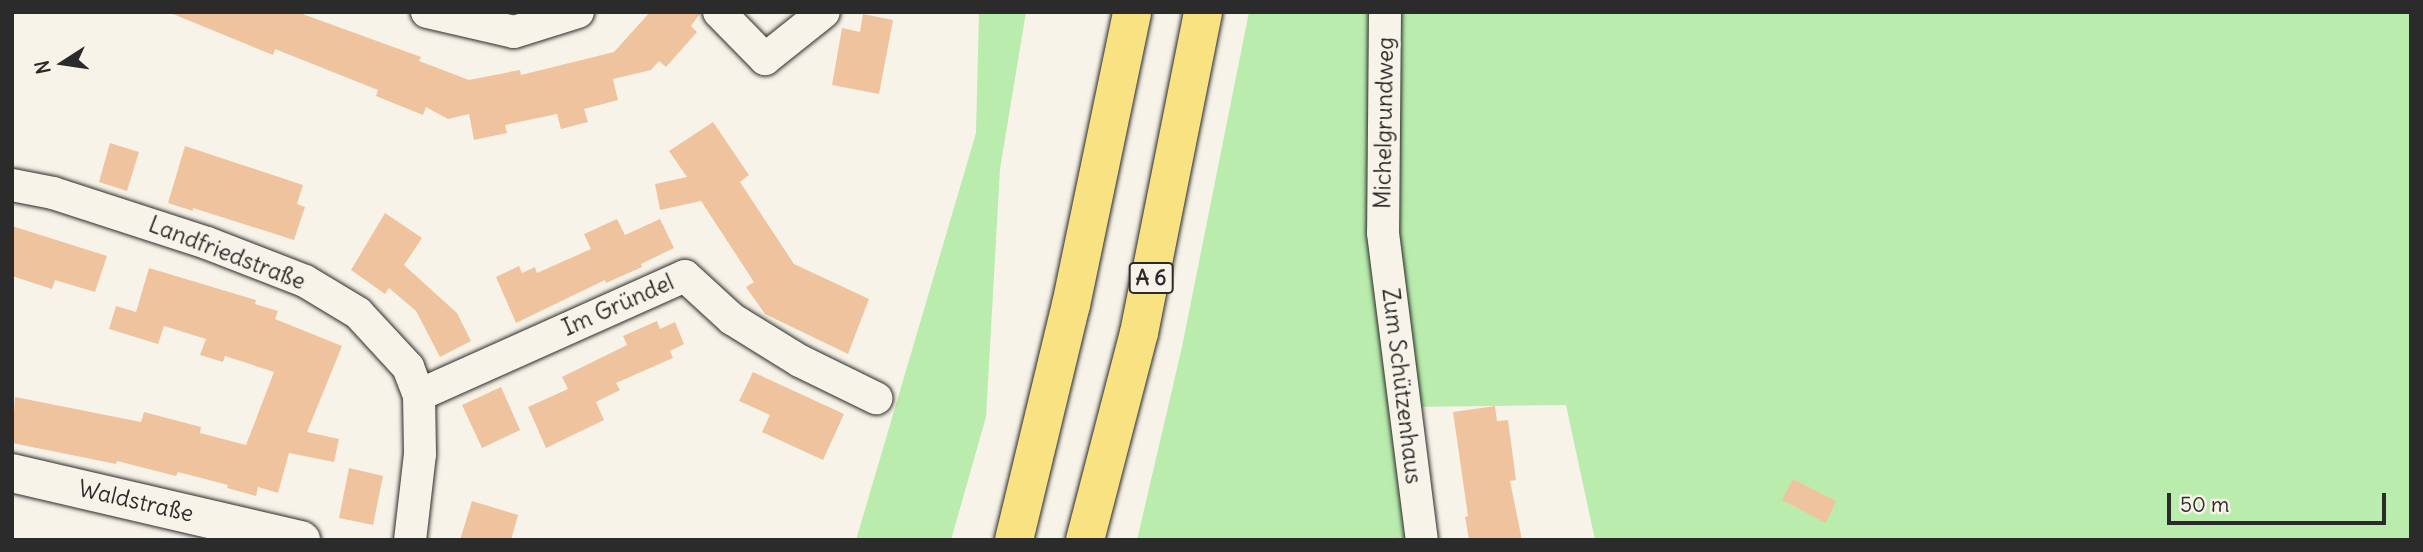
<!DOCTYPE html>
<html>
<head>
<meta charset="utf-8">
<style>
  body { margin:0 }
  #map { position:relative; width:2423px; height:552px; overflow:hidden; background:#f7f3e8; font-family:Delius,sans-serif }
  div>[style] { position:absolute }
  .green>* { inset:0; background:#b9ecad }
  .building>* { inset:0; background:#f0c39f }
  .roads { filter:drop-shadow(0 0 2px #2b2b2b) drop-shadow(0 0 2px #2b2b2b) }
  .minor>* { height:32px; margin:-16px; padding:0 16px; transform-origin:16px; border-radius:16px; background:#f7f3e8 }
  .tertiary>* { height:38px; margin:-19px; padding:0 19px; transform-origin:19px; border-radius:19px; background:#f7f3e8 }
  .motorway>* { height:38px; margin:-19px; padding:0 19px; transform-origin:19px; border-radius:19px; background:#f8e281 }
  span { translate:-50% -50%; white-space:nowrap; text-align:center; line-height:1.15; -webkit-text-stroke:5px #f7f3e8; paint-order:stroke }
  .shield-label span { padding:2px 5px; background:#f7f3e8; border:2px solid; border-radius:5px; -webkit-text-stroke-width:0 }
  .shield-label { font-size:21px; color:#2b2b2b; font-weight:700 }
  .street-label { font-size:23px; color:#2b2b2b }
  .frame { position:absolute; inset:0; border:14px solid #2b2b2b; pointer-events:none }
  .north { position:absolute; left:28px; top:28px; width:70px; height:70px; -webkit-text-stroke:5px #f7f3e8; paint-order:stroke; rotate:258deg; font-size:19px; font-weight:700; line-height:28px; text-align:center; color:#2b2b2b }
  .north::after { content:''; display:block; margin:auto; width:24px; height:32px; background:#2b2b2b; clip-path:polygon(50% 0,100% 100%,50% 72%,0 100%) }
  .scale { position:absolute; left:2167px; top:493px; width:219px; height:32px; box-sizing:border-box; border:4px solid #2b2b2b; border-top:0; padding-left:9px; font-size:21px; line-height:24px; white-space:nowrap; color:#2b2b2b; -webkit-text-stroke:5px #f7f3e8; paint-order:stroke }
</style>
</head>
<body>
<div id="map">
  <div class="green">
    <div style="clip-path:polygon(979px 12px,1026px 12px,1000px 169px,986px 417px,951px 540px,856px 540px,976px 133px)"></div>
    <div style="clip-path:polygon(1249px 12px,2411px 12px,2411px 540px,1595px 540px,1566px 405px,1406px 407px,1407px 540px,1137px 540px,1182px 347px)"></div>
  </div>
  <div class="building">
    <div style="clip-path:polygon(168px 12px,297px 12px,421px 57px,419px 61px,469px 80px,520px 70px,521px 75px,614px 52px,650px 12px,701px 12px,691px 26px,697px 32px,666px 67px,659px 61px,651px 70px,613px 79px,618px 100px,584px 109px,588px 122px,561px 129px,557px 114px,505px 125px,507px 133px,474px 140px,469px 114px,448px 119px,426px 107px,423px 115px,376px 96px,378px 90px,275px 49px,273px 55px)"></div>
    <div style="clip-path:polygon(863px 14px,893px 20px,879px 94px,832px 85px,842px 28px,860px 32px)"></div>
    <div style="clip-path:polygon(713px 122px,749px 175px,740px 182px,794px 264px,869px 299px,848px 354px,765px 314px,746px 287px,754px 282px,701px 201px,660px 210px,655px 184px,687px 177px,669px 151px)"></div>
    <div style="clip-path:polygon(110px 143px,139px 152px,127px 191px,99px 182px)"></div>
    <div style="clip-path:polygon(185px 146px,303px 185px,297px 204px,305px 207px,294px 240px,193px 208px,193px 211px,168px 203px)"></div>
    <div style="clip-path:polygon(385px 213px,422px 238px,404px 265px,457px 313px,471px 341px,440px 357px,416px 311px,389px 288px,385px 294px,351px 270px)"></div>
    <div style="clip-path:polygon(617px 219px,625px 235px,660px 219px,674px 248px,641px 264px,642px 267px,606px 283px,605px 280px,516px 323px,496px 277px,519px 266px,522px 273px,535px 267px,537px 273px,591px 249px,584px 234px)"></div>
    <div style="clip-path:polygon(12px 226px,107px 256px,95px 292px,55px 280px,52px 289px,12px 276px)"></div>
    <div style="clip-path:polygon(149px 268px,256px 300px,255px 304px,278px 311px,275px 319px,342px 346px,307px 432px,339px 439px,334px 462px,289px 453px,278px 493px,258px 487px,256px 496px,227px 488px,228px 485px,178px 472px,176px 476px,117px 461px,116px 464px,12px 443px,15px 397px,141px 422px,144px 412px,201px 427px,200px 433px,246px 445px,274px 372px,225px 356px,223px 362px,200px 355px,206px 339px,164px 326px,158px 344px,109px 329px,116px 306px,136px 312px)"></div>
    <div style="clip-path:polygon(657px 321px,660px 329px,675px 322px,684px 344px,670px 351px,673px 358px,616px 383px,620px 390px,596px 402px,604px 420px,546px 448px,528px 407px,568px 389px,562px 377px,627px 345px,623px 336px)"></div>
    <div style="clip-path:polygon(753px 372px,844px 414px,823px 460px,762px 432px,770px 415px,739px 401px)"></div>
    <div style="clip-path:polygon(501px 387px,520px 430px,482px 448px,462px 405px)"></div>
    <div style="clip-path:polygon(1495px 406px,1497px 421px,1508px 420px,1516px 480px,1510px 481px,1522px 540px,1469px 540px,1465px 517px,1468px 516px,1453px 412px)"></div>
    <div style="clip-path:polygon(349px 468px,383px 476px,373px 525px,339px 518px)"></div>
    <div style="clip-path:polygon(1793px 479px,1836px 501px,1826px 523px,1782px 500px)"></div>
    <div style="clip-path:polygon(472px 501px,518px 515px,511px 540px,460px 540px)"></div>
  </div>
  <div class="roads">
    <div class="minor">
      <div style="left:427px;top:12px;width:89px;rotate:12.9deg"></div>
      <div style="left:514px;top:32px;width:67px;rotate:-17.4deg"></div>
      <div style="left:719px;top:12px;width:66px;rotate:45.6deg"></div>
      <div style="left:765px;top:59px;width:75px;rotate:-38.5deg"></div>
      <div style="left:1385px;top:12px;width:221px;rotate:90.5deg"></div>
      <div style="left:1383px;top:233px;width:309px;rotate:82.8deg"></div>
      <div style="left:12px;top:185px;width:42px;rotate:11deg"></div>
      <div style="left:53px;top:193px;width:162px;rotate:18deg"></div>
      <div style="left:207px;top:243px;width:105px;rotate:21.2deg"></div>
      <div style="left:305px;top:281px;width:62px;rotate:31.1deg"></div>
      <div style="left:358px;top:313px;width:74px;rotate:47.2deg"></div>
      <div style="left:408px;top:367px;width:30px;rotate:69deg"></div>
      <div style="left:419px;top:395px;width:59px;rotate:89deg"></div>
      <div style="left:420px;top:454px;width:87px;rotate:96.6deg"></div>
      <div style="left:419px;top:395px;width:291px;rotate:-24.1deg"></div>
      <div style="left:685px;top:276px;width:64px;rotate:42.5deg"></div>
      <div style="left:732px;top:319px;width:80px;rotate:31.7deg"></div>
      <div style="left:800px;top:361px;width:85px;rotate:26deg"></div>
    </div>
    <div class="tertiary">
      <div style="left:12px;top:473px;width:297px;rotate:13.1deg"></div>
    </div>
    <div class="motorway">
      <div style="left:1014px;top:540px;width:242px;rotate:-76.4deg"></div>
      <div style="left:1071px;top:305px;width:299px;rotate:-78.2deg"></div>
      <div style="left:1085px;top:540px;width:214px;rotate:-75.4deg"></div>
      <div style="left:1139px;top:333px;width:327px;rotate:-78.7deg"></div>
    </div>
  </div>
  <div class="shield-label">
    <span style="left:1151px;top:278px">A 6</span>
  </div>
  <div class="street-label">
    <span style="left:1384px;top:123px;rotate:-89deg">Michelgrundweg</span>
    <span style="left:227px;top:253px;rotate:21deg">Landfriedstraße</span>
    <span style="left:618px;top:305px;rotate:-24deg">Im Gründel</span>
    <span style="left:1402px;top:386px;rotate:83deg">Zum Schützenhaus</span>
    <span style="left:136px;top:501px;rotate:13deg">Waldstraße</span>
  </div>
  <div class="frame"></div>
  <div class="north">N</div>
  <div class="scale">50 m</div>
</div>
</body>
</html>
